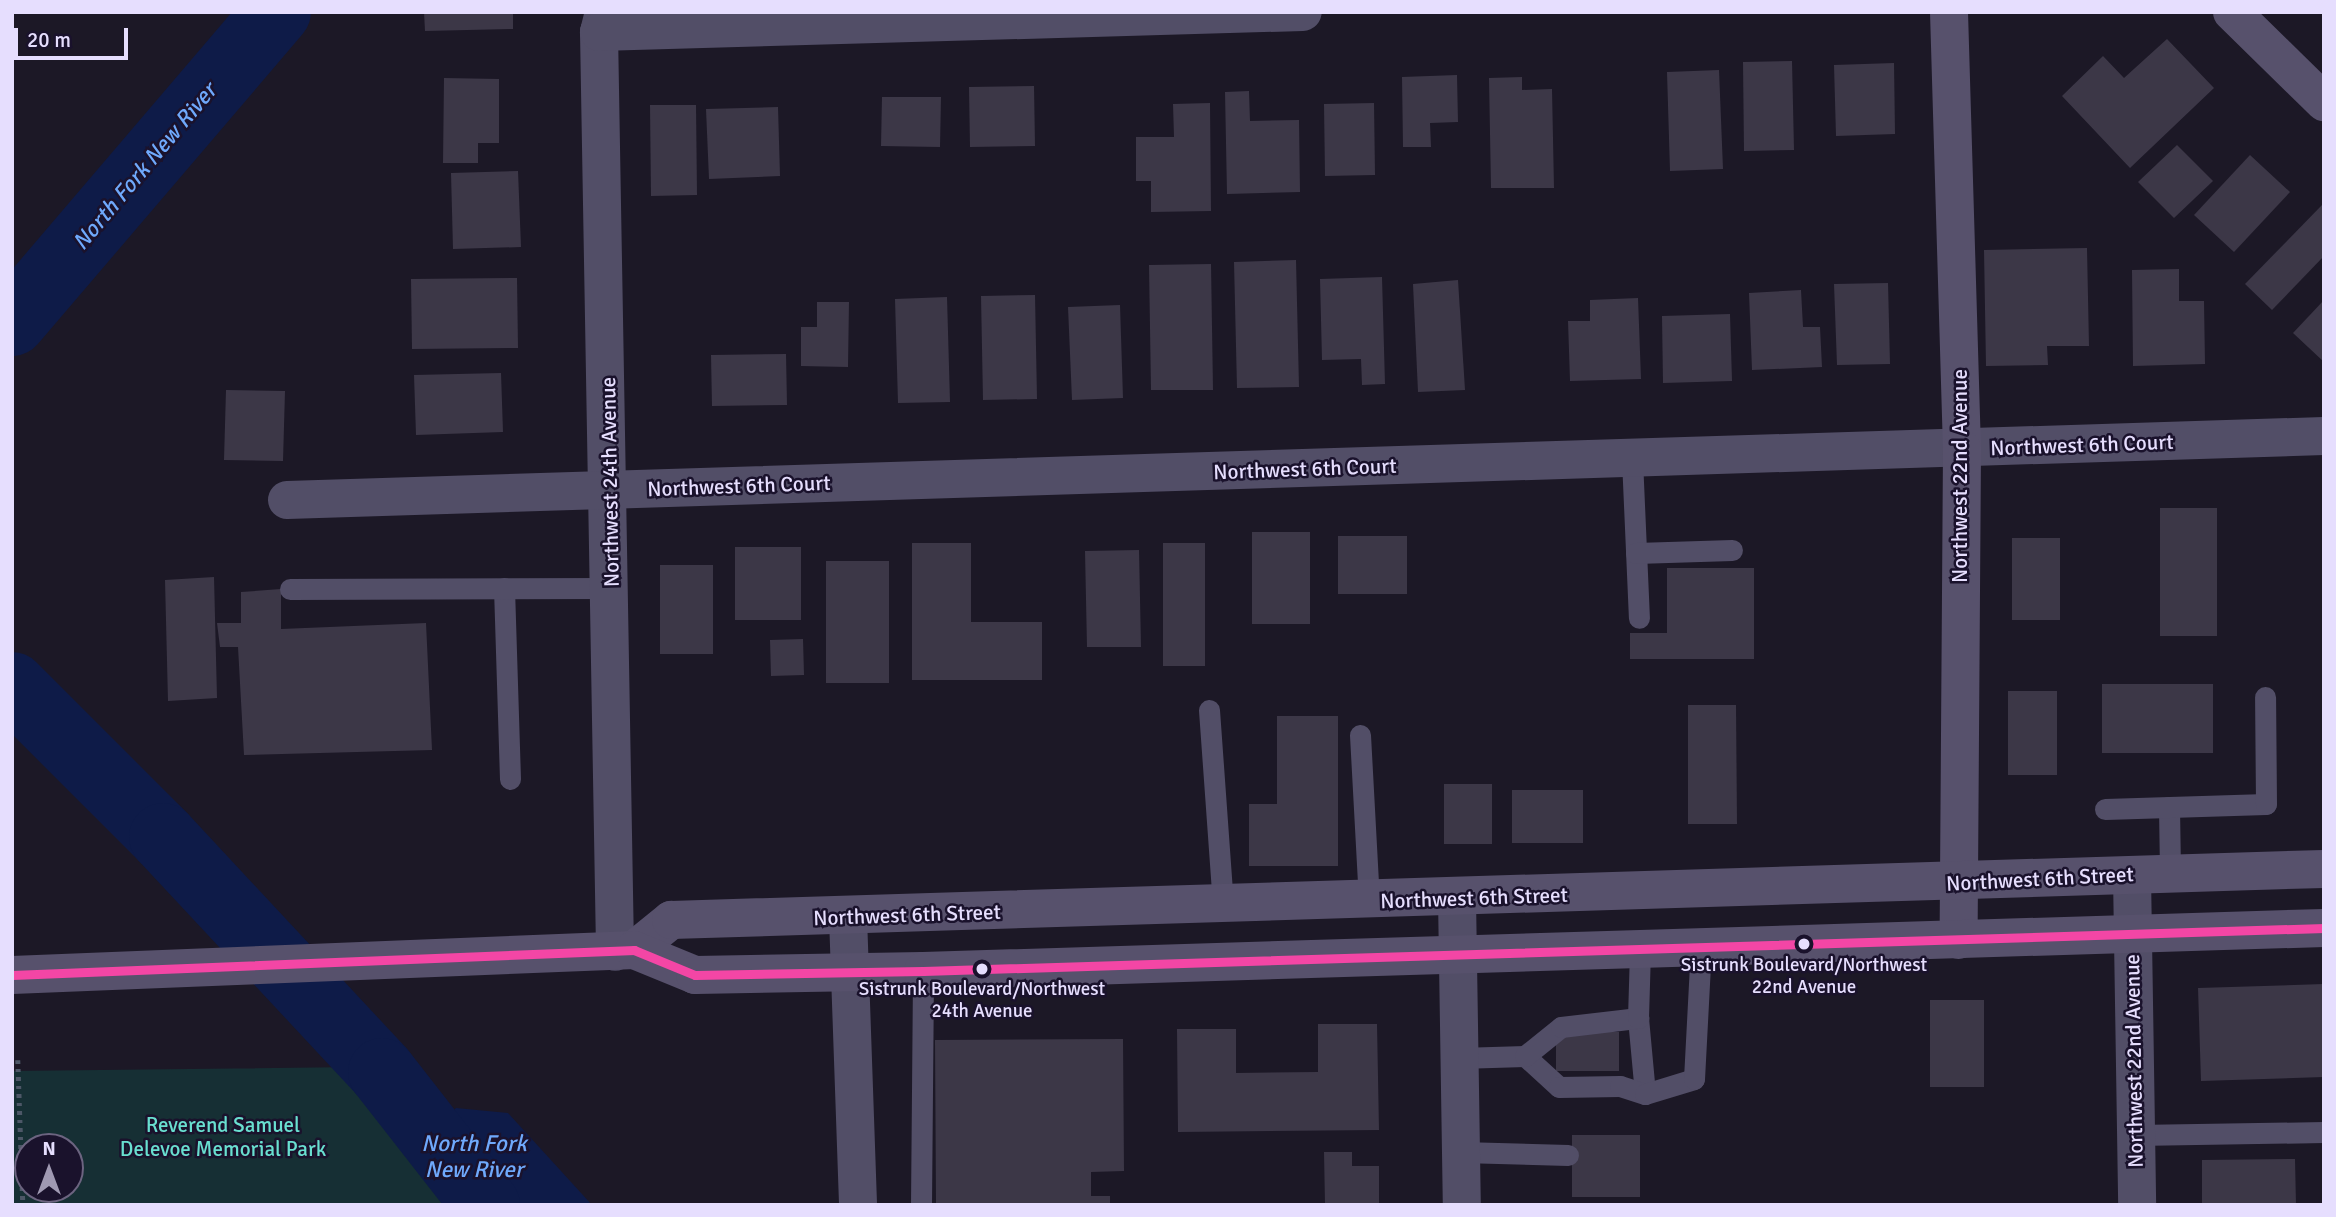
<!DOCTYPE html>
<html>
<head>
<meta charset="utf-8">
<style>
  body { margin:0 }
  #map { position:relative; width:2336px; height:1217px; overflow:hidden; background:#1c1826; font-family:Signika,sans-serif }
  div>[style] { position:absolute }
  .green>* { inset:0; background:#162f34 }
  .water>* { inset:0; background:#0e1b48 }
  .river>* { height:68px; margin:-34px; padding:0 34px; transform-origin:34px; border-radius:34px; background:#0e1b48 }
  .building>* { inset:0; background:#3c3747 }
  .path>* { height:4.5px; margin-top:-2.25px; transform-origin:0; background:repeating-linear-gradient(90deg,#4d5767 0 3.5px,transparent 0 8.5px) }
  .lane>* { height:21px; margin:-10.5px; padding:0 10.5px; transform-origin:10.5px; border-radius:10.5px; background:#524e67 }
  .street>* { height:38px; margin:-19px; padding:0 19px; transform-origin:19px; border-radius:19px; background:#524e67 }
  .secondary>* { height:38px; margin:-19px; padding:0 19px; transform-origin:19px; border-radius:19px; background:#57516c }
  .bus-1>* { height:9px; margin:-4.5px; padding:0 4.5px; transform-origin:4.5px; border-radius:4.5px; background:#f346a5 }
  .dots>* { width:19px; height:19px; translate:-50% -50%; box-sizing:border-box; border:4px solid #1a122c; border-radius:50% }
  span { translate:-50% -50%; white-space:nowrap; text-align:center; line-height:1.15; -webkit-text-stroke:5px #1a122c; paint-order:stroke }
  .bus-label { font-size:19px; color:#e6defe }
  .street-label { font-size:21px; color:#e6defe }
  .park-label { font-size:21px; color:#69dfd0 }
  .water-label { font-size:23px; color:#6fa9fc; font-style:italic }
  .frame { position:absolute; inset:0; border:14px solid #e6defe; pointer-events:none }
  .north { position:absolute; left:14px; top:1133px; width:70px; height:70px; box-sizing:border-box; background:#1a122c; border:2px solid #6c6480; border-radius:50%; rotate:0deg; font-size:19px; font-weight:700; line-height:28px; text-align:center; color:#e6defe }
  .north::after { content:''; display:block; margin:auto; width:24px; height:32px; background:#9f99b2; clip-path:polygon(50% 0,100% 100%,50% 72%,0 100%) }
  .scale { position:absolute; left:14px; top:28px; width:114px; height:32px; box-sizing:border-box; border:4px solid #e6defe; border-top:0; padding-left:9px; font-size:21px; line-height:24px; white-space:nowrap; color:#e6defe; -webkit-text-stroke:5px #1a122c; paint-order:stroke }
</style>
</head>
<body>
<div id="map">
  <div class="green">
    <div style="clip-path:polygon(evenodd,358px 1067px,446px 1205px,12px 1205px,12px 1071px,358px 1067px,28px 1147px,70px 1147px,70px 1189px,28px 1189px,28px 1147px)"></div>
  </div>
  <div class="water">
    <div style="clip-path:polygon(456px 1108px,508px 1113px,592px 1205px,446px 1205px,414px 1154px)"></div>
  </div>
  <div class="river">
    <div style="left:12px;top:322px;width:408px;rotate:-49.5deg"></div>
    <div style="left:12px;top:686px;width:214px;rotate:45deg"></div>
    <div style="left:163px;top:837px;width:321px;rotate:47deg"></div>
    <div style="left:382px;top:1072px;width:169px;rotate:52deg"></div>
  </div>
  <div class="building">
    <div style="clip-path:polygon(424px 12px,513px 12px,513px 29px,425px 31px)"></div>
    <div style="clip-path:polygon(2167px 39px,2214px 88px,2130px 168px,2062px 96px,2103px 56px,2124px 78px)"></div>
    <div style="clip-path:polygon(1792px 61px,1794px 150px,1744px 151px,1743px 62px)"></div>
    <div style="clip-path:polygon(1894px 63px,1895px 134px,1836px 136px,1834px 65px)"></div>
    <div style="clip-path:polygon(1719px 70px,1723px 169px,1670px 171px,1667px 72px)"></div>
    <div style="clip-path:polygon(1457px 75px,1458px 122px,1430px 123px,1431px 147px,1403px 147px,1402px 77px)"></div>
    <div style="clip-path:polygon(1522px 77px,1522px 90px,1552px 89px,1554px 188px,1491px 188px,1489px 78px)"></div>
    <div style="clip-path:polygon(444px 78px,499px 79px,499px 143px,478px 143px,478px 163px,443px 163px)"></div>
    <div style="clip-path:polygon(1034px 86px,1035px 146px,970px 147px,969px 87px)"></div>
    <div style="clip-path:polygon(1249px 91px,1250px 121px,1299px 120px,1300px 192px,1227px 194px,1225px 92px)"></div>
    <div style="clip-path:polygon(882px 97px,941px 97px,940px 147px,881px 146px)"></div>
    <div style="clip-path:polygon(1210px 103px,1211px 211px,1151px 212px,1151px 181px,1136px 181px,1136px 137px,1174px 137px,1173px 104px)"></div>
    <div style="clip-path:polygon(1374px 103px,1375px 175px,1325px 176px,1324px 104px)"></div>
    <div style="clip-path:polygon(650px 105px,696px 105px,697px 195px,651px 196px)"></div>
    <div style="clip-path:polygon(778px 107px,780px 176px,709px 179px,706px 109px)"></div>
    <div style="clip-path:polygon(2177px 145px,2213px 181px,2174px 218px,2138px 182px)"></div>
    <div style="clip-path:polygon(2250px 155px,2290px 192px,2234px 252px,2194px 215px)"></div>
    <div style="clip-path:polygon(518px 171px,521px 247px,453px 249px,451px 173px)"></div>
    <div style="clip-path:polygon(2322px 205px,2324px 256px,2272px 310px,2245px 284px)"></div>
    <div style="clip-path:polygon(2087px 248px,2089px 346px,2047px 346px,2048px 365px,1986px 366px,1984px 250px)"></div>
    <div style="clip-path:polygon(1296px 260px,1299px 387px,1237px 388px,1234px 262px)"></div>
    <div style="clip-path:polygon(1211px 264px,1213px 390px,1151px 390px,1149px 265px)"></div>
    <div style="clip-path:polygon(2179px 269px,2179px 301px,2204px 301px,2205px 364px,2133px 366px,2132px 270px)"></div>
    <div style="clip-path:polygon(1382px 277px,1385px 384px,1362px 385px,1361px 359px,1322px 360px,1320px 279px)"></div>
    <div style="clip-path:polygon(517px 278px,518px 348px,412px 349px,411px 279px)"></div>
    <div style="clip-path:polygon(1458px 280px,1465px 390px,1418px 392px,1413px 284px)"></div>
    <div style="clip-path:polygon(1888px 283px,1890px 364px,1837px 365px,1834px 284px)"></div>
    <div style="clip-path:polygon(1801px 290px,1803px 327px,1820px 327px,1822px 367px,1752px 370px,1749px 293px)"></div>
    <div style="clip-path:polygon(1035px 295px,1037px 399px,983px 400px,981px 296px)"></div>
    <div style="clip-path:polygon(947px 297px,950px 402px,898px 403px,895px 299px)"></div>
    <div style="clip-path:polygon(1638px 298px,1641px 379px,1570px 381px,1568px 321px,1590px 321px,1590px 300px)"></div>
    <div style="clip-path:polygon(2324px 300px,2324px 362px,2293px 333px)"></div>
    <div style="clip-path:polygon(817px 302px,849px 302px,848px 367px,801px 366px,801px 327px,817px 327px)"></div>
    <div style="clip-path:polygon(1120px 305px,1123px 398px,1072px 400px,1068px 307px)"></div>
    <div style="clip-path:polygon(1730px 314px,1732px 381px,1663px 383px,1662px 316px)"></div>
    <div style="clip-path:polygon(786px 354px,787px 405px,712px 406px,711px 355px)"></div>
    <div style="clip-path:polygon(501px 373px,503px 432px,416px 435px,414px 375px)"></div>
    <div style="clip-path:polygon(226px 390px,285px 391px,283px 461px,224px 460px)"></div>
    <div style="clip-path:polygon(2160px 508px,2217px 508px,2217px 636px,2160px 636px)"></div>
    <div style="clip-path:polygon(1252px 532px,1310px 532px,1310px 624px,1252px 624px)"></div>
    <div style="clip-path:polygon(1338px 536px,1407px 536px,1407px 594px,1338px 594px)"></div>
    <div style="clip-path:polygon(2012px 538px,2060px 538px,2060px 620px,2012px 620px)"></div>
    <div style="clip-path:polygon(912px 543px,971px 543px,971px 622px,1042px 622px,1042px 680px,912px 680px)"></div>
    <div style="clip-path:polygon(1163px 543px,1205px 543px,1205px 666px,1163px 666px)"></div>
    <div style="clip-path:polygon(735px 547px,801px 547px,801px 620px,735px 620px)"></div>
    <div style="clip-path:polygon(1139px 550px,1141px 647px,1087px 647px,1085px 551px)"></div>
    <div style="clip-path:polygon(826px 561px,889px 561px,889px 683px,826px 683px)"></div>
    <div style="clip-path:polygon(660px 565px,713px 565px,713px 654px,660px 654px)"></div>
    <div style="clip-path:polygon(1667px 568px,1754px 568px,1754px 659px,1630px 659px,1630px 633px,1667px 633px)"></div>
    <div style="clip-path:polygon(214px 577px,217px 698px,168px 701px,165px 580px)"></div>
    <div style="clip-path:polygon(281px 589px,281px 629px,426px 623px,432px 750px,244px 755px,238px 647px,220px 647px,217px 623px,241px 623px,241px 592px)"></div>
    <div style="clip-path:polygon(803px 639px,804px 675px,771px 676px,770px 640px)"></div>
    <div style="clip-path:polygon(2102px 684px,2213px 684px,2213px 753px,2102px 753px)"></div>
    <div style="clip-path:polygon(2008px 691px,2057px 691px,2057px 775px,2008px 775px)"></div>
    <div style="clip-path:polygon(1688px 705px,1736px 705px,1737px 824px,1688px 824px)"></div>
    <div style="clip-path:polygon(1277px 716px,1338px 716px,1338px 866px,1249px 866px,1249px 804px,1277px 804px)"></div>
    <div style="clip-path:polygon(1444px 784px,1492px 784px,1492px 844px,1444px 844px)"></div>
    <div style="clip-path:polygon(1512px 790px,1583px 790px,1583px 843px,1512px 843px)"></div>
    <div style="clip-path:polygon(2324px 984px,2324px 1077px,2201px 1081px,2198px 988px)"></div>
    <div style="clip-path:polygon(1930px 1000px,1984px 1000px,1984px 1087px,1930px 1087px)"></div>
    <div style="clip-path:polygon(1318px 1024px,1377px 1024px,1379px 1130px,1178px 1132px,1177px 1029px,1236px 1029px,1236px 1073px,1318px 1072px)"></div>
    <div style="clip-path:polygon(1556px 1032px,1619px 1032px,1619px 1071px,1556px 1071px)"></div>
    <div style="clip-path:polygon(1123px 1039px,1124px 1171px,1091px 1172px,1091px 1196px,1110px 1196px,1110px 1205px,936px 1205px,935px 1040px)"></div>
    <div style="clip-path:polygon(1572px 1135px,1640px 1135px,1640px 1197px,1572px 1197px)"></div>
    <div style="clip-path:polygon(1324px 1152px,1352px 1152px,1352px 1166px,1379px 1166px,1379px 1205px,1325px 1205px)"></div>
    <div style="clip-path:polygon(2295px 1159px,2296px 1205px,2202px 1205px,2202px 1160px)"></div>
  </div>
  <div class="path">
    <div style="left:18px;top:1060px;width:145px;rotate:88deg"></div>
  </div>
  <div class="lane">
    <div style="left:1632px;top:459px;width:159px;rotate:87.5deg"></div>
    <div style="left:1636px;top:553px;width:96px;rotate:-1.8deg"></div>
    <div style="left:504px;top:588px;width:191px;rotate:88.2deg"></div>
    <div style="left:290px;top:589px;width:322px;rotate:-0.2deg"></div>
    <div style="left:1209px;top:710px;width:196px;rotate:85.9deg"></div>
    <div style="left:1360px;top:735px;width:166px;rotate:86.9deg"></div>
    <div style="left:2169px;top:807px;width:67px;rotate:89.1deg"></div>
    <div style="left:2105px;top:809px;width:161px;rotate:-1.8deg"></div>
    <div style="left:2266px;top:804px;width:107px;rotate:-90.5deg"></div>
    <div style="left:1638px;top:1018px;width:76px;rotate:84.7deg"></div>
    <div style="left:1525px;top:1056px;width:46px;rotate:42.4deg"></div>
    <div style="left:1559px;top:1087px;width:61px;rotate:-0.9deg"></div>
    <div style="left:1620px;top:1086px;width:26px;rotate:18deg"></div>
    <div style="left:1645px;top:1094px;width:51px;rotate:-17deg"></div>
    <div style="left:1694px;top:1079px;width:132px;rotate:-87deg"></div>
    <div style="left:1459px;top:1058px;width:66px;rotate:-1.7deg"></div>
    <div style="left:1525px;top:1056px;width:46px;rotate:-38.9deg"></div>
    <div style="left:1561px;top:1027px;width:78px;rotate:-6.7deg"></div>
    <div style="left:1638px;top:1018px;width:69px;rotate:-88.3deg"></div>
    <div style="left:2136px;top:1135px;width:188px;rotate:-0.9deg"></div>
    <div style="left:1461px;top:1152px;width:107px;rotate:1.6deg"></div>
    <div style="left:921px;top:1205px;width:234px;rotate:-89.5deg"></div>
  </div>
  <div class="street">
    <div style="left:604px;top:12px;width:21px;rotate:104deg"></div>
    <div style="left:599px;top:32px;width:920px;rotate:89deg"></div>
    <div style="left:599px;top:32px;width:704px;rotate:-1.63deg"></div>
    <div style="left:287px;top:500px;width:2038px;rotate:-1.8deg"></div>
    <div style="left:2132px;top:875px;width:330px;rotate:89.1deg"></div>
    <div style="left:1457px;top:898px;width:307px;rotate:89.1deg"></div>
    <div style="left:848px;top:917px;width:288px;rotate:88deg"></div>
  </div>
  <div class="secondary">
    <div style="left:1949px;top:12px;width:437px;rotate:88.3deg"></div>
    <div style="left:1962px;top:449px;width:491px;rotate:90.4deg"></div>
    <div style="left:2232px;top:12px;width:129px;rotate:44.4deg"></div>
    <div style="left:634px;top:950px;width:48px;rotate:-39deg"></div>
    <div style="left:671px;top:920px;width:1654px;rotate:-1.77deg"></div>
    <div style="left:12px;top:975px;width:623px;rotate:-2.3deg"></div>
    <div style="left:634px;top:950px;width:66px;rotate:22.3deg"></div>
    <div style="left:695px;top:975px;width:228px;rotate:-1deg"></div>
    <div style="left:923px;top:971px;width:1402px;rotate:-1.76deg"></div>
  </div>
  <div class="bus-1">
    <div style="left:12px;top:975px;width:623px;rotate:-2.3deg"></div>
    <div style="left:634px;top:950px;width:66px;rotate:22.3deg"></div>
    <div style="left:695px;top:975px;width:228px;rotate:-1deg"></div>
    <div style="left:923px;top:971px;width:1402px;rotate:-1.76deg"></div>
  </div>
  <div class="dots">
    <div style="left:1804px;top:944px;background:#e6defe"></div>
    <div style="left:982px;top:969px;background:#e6defe"></div>
  </div>
  <div class="bus-label">
    <span style="left:1804px;top:977px">Sistrunk Boulevard/Northwest<br>22nd Avenue</span>
    <span style="left:982px;top:1001px">Sistrunk Boulevard/Northwest<br>24th Avenue</span>
  </div>
  <div class="street-label">
    <span style="left:2082px;top:445px;rotate:-2deg">Northwest 6th Court</span>
    <span style="left:1305px;top:469px;rotate:-2deg">Northwest 6th Court</span>
    <span style="left:1960px;top:476px;rotate:-90deg">Northwest 22nd Avenue</span>
    <span style="left:610px;top:482px;rotate:-91deg">Northwest 24th Avenue</span>
    <span style="left:739px;top:486px;rotate:-2deg">Northwest 6th Court</span>
    <span style="left:2040px;top:879px;rotate:-3deg">Northwest 6th Street</span>
    <span style="left:1474px;top:898px;rotate:-2deg">Northwest 6th Street</span>
    <span style="left:907px;top:915px;rotate:-2deg">Northwest 6th Street</span>
    <span style="left:2134px;top:1061px;rotate:-91deg">Northwest 22nd Avenue</span>
  </div>
  <div class="park-label">
    <span style="left:223px;top:1137px">Reverend Samuel<br>Delevoe Memorial Park</span>
  </div>
  <div class="water-label">
    <span style="left:145px;top:167px;rotate:-50deg">North Fork New River</span>
    <span style="left:474px;top:1157px">North Fork<br>New River</span>
  </div>
  <div class="frame"></div>
  <div class="north">N</div>
  <div class="scale">20 m</div>
</div>
</body>
</html>
